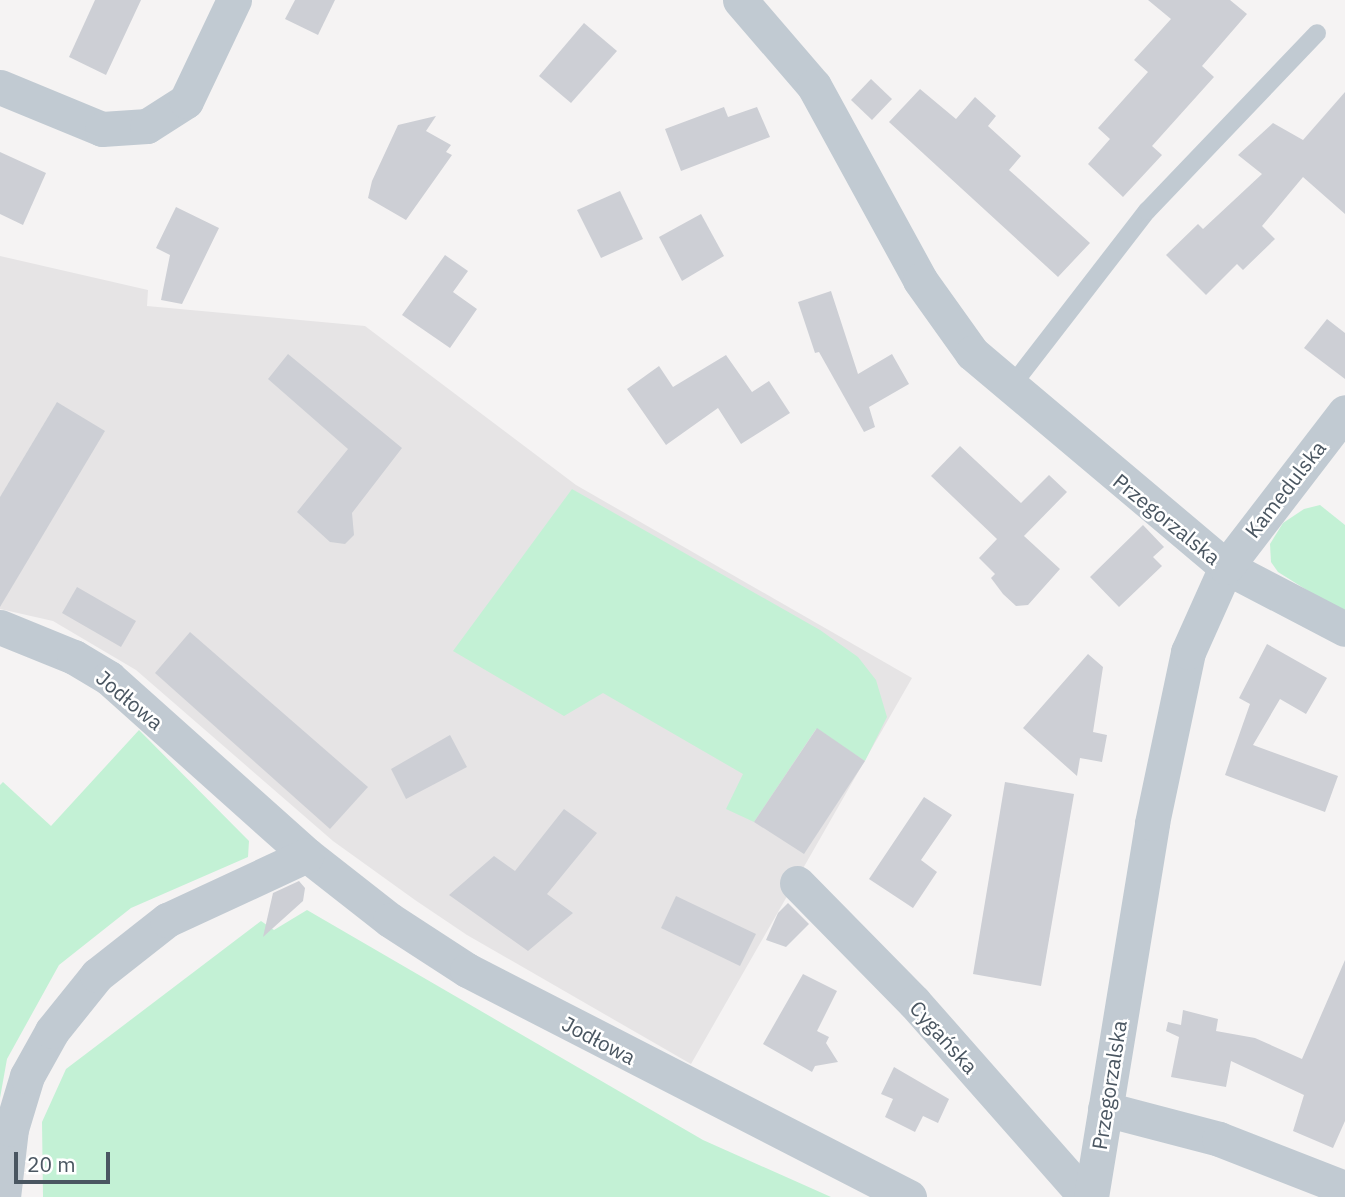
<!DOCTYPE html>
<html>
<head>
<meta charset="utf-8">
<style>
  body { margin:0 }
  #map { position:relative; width:1345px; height:1197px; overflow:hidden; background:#f5f3f3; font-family:"IBM Plex Sans",sans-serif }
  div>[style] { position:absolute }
  .education>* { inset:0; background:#e6e4e5 }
  .green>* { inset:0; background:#c3f1d5 }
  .building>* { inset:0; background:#cdcfd5 }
  .service>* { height:18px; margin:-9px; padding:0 9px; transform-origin:9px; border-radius:9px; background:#c1cad2 }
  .minor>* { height:35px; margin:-17.5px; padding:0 17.5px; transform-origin:17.5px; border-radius:17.5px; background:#c1cad2 }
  span { translate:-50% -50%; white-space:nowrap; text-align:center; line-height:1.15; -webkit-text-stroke:5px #fff; paint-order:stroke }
  .street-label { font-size:21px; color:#4a5661 }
  .scale { position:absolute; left:14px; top:1152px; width:96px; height:32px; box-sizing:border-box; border:4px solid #4a5661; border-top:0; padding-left:9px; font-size:21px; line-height:24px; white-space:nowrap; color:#4a5661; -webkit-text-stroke:5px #fff; paint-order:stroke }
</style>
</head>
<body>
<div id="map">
  <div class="education">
    <div style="clip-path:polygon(0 256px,148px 290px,147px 306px,365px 326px,576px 485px,912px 678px,691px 1064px,467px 935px,415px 900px,333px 841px,136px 670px,53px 621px,0 609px)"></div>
  </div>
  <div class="green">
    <div style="clip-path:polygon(572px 489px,820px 630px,858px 657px,876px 680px,887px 717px,865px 761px,816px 729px,754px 822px,726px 809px,743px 774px,603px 693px,564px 716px,453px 651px)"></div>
    <div style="clip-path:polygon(1320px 505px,1345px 525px,1345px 614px,1278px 572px,1271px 562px,1270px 544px,1283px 523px,1304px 509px)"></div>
    <div style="clip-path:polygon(139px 730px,249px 841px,248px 857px,131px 908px,59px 965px,7px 1059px,0 1098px,0 785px,3px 782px,51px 826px)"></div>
    <div style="clip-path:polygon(307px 910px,703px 1140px,831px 1197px,43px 1197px,42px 1122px,66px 1069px,261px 921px,274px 930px)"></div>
  </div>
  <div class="building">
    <div style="clip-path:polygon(95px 0,141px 0,106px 75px,69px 57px)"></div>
    <div style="clip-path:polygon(295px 0,335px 0,318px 35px,285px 19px)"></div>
    <div style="clip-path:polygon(1148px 0,1230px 0,1247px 14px,1202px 66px,1214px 77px,1152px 146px,1162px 155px,1123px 197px,1088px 164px,1110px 139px,1098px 128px,1148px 72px,1134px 60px,1171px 19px)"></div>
    <div style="clip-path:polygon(584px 23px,617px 51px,571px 103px,539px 76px)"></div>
    <div style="clip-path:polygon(871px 79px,892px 99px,872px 120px,851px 100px)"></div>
    <div style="clip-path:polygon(920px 89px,956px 119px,975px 97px,996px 116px,988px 126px,1021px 156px,1009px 170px,1090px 243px,1058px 277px,889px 122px)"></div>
    <div style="clip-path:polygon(1345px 92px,1345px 214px,1303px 177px,1262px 226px,1275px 239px,1243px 270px,1237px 264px,1206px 295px,1166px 255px,1198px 224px,1203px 229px,1262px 174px,1238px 155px,1273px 123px,1303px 140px)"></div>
    <div style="clip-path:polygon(724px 107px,728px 117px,757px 107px,770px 137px,681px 171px,665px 129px)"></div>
    <div style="clip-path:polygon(436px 116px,426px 131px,451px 145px,446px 152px,452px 155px,406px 220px,368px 198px,372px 181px,398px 125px)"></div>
    <div style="clip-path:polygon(0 152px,46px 173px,23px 225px,0 214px)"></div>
    <div style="clip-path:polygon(620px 191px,643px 239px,601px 258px,577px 210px)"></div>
    <div style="clip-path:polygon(176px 207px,219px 228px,182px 304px,161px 300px,170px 255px,156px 248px)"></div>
    <div style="clip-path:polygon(701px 214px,724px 256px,682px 281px,659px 237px)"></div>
    <div style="clip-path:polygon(445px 255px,468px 271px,453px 292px,477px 309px,450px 348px,402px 315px)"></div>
    <div style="clip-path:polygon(831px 291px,858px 374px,892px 354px,909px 384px,869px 407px,875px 427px,864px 432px,819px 352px,815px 353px,798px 302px)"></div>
    <div style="clip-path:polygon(1327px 319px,1345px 333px,1345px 379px,1304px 348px)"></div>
    <div style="clip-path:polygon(288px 354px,402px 448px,352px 513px,354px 535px,345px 544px,330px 542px,297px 512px,348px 449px,268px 379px)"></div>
    <div style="clip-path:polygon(726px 355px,752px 392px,769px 381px,790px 413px,741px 444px,718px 408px,666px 445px,627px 389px,659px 366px,673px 387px)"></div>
    <div style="clip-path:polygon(57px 402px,105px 431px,0 607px,0 497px)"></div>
    <div style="clip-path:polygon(960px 446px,1021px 503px,1049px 475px,1067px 492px,1024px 536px,1060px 569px,1028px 605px,1016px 606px,1003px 594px,991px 578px,995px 574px,979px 558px,997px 539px,931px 476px)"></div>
    <div style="clip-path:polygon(1143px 525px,1164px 547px,1153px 557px,1162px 566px,1119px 607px,1090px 577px)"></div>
    <div style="clip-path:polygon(77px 587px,136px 621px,121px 647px,62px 613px)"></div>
    <div style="clip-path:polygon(190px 632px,368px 787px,330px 829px,155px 673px)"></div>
    <div style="clip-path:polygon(1267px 644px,1327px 678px,1306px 714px,1280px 699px,1253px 745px,1338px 776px,1325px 812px,1225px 775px,1250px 704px,1239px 698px)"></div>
    <div style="clip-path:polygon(1088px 654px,1103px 667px,1093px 732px,1107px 735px,1102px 762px,1080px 758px,1077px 776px,1023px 728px)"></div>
    <div style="clip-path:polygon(817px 728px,865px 761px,804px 854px,754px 822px)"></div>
    <div style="clip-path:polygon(450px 735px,467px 767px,406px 799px,391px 769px)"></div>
    <div style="clip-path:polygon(1005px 782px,1074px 794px,1041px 986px,973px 974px)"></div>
    <div style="clip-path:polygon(924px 797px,952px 815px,921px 860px,937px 872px,913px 908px,869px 879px)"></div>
    <div style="clip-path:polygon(564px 809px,597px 833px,547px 894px,573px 913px,528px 951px,449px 895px,494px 856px,515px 871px)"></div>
    <div style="clip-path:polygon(299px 881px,305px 888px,303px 901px,263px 937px,273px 893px)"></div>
    <div style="clip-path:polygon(676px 896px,756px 934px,740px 966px,661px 928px)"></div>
    <div style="clip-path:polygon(788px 903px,809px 924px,786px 947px,766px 940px,778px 913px)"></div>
    <div style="clip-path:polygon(1345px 960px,1345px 1121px,1333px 1148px,1293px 1131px,1304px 1095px,1231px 1061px,1226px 1087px,1171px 1077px,1179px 1037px,1166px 1031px,1168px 1022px,1181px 1025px,1183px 1010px,1218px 1019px,1216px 1031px,1255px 1038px,1302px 1059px)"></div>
    <div style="clip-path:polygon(803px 974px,837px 991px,817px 1031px,829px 1037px,826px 1043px,838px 1062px,815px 1066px,812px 1072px,763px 1044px)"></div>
    <div style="clip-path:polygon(894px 1067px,949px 1099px,938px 1123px,923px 1116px,915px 1132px,885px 1117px,893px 1099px,881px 1094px)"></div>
  </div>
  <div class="service">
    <div style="left:1010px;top:388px;width:224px;rotate:-52.3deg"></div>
    <div style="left:1147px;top:211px;width:246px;rotate:-46.3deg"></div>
  </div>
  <div class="minor">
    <div style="left:740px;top:0;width:113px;rotate:49.3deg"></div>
    <div style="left:814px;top:86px;width:221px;rotate:61.3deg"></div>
    <div style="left:920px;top:280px;width:90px;rotate:54.5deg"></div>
    <div style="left:972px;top:353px;width:332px;rotate:40.1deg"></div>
    <div style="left:1226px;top:567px;width:134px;rotate:27.5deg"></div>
    <div style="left:0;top:87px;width:110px;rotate:22.4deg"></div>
    <div style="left:102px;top:129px;width:45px;rotate:-3.8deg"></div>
    <div style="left:147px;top:126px;width:46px;rotate:-32.7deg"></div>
    <div style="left:186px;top:101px;width:112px;rotate:-64.6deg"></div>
    <div style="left:0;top:627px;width:80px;rotate:22.1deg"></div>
    <div style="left:74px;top:657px;width:41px;rotate:31deg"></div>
    <div style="left:109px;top:678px;width:266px;rotate:41.8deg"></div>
    <div style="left:307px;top:855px;width:105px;rotate:38.1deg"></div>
    <div style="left:390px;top:920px;width:92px;rotate:33deg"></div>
    <div style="left:467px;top:970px;width:497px;rotate:27.2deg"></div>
    <div style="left:797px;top:883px;width:167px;rotate:45.5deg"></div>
    <div style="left:914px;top:1002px;width:260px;rotate:48.6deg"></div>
    <div style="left:1105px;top:1109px;width:118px;rotate:14.7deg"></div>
    <div style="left:1219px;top:1139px;width:135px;rotate:21.3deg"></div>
    <div style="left:3px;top:1197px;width:68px;rotate:-83.3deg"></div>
    <div style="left:11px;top:1129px;width:55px;rotate:-73.2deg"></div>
    <div style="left:27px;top:1076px;width:51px;rotate:-60.9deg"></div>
    <div style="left:52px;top:1031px;width:72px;rotate:-51.2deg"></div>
    <div style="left:97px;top:975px;width:89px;rotate:-38.2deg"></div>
    <div style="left:167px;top:920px;width:154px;rotate:-24.9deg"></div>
    <div style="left:1091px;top:1197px;width:379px;rotate:-80.7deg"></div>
    <div style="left:1152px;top:823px;width:175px;rotate:-78.1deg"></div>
    <div style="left:1188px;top:652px;width:93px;rotate:-65.9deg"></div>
    <div style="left:1226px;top:567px;width:195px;rotate:-52.5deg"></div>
  </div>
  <div class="street-label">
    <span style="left:1285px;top:489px;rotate:-52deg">Kamedulska</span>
    <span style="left:1167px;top:519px;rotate:39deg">Przegorzalska</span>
    <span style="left:130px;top:700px;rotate:40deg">Jodłowa</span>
    <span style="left:944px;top:1037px;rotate:48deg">Cygańska</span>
    <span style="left:599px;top:1040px;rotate:28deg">Jodłowa</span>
    <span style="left:1109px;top:1085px;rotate:-81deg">Przegorzalska</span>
  </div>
  <div class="scale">20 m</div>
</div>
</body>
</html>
